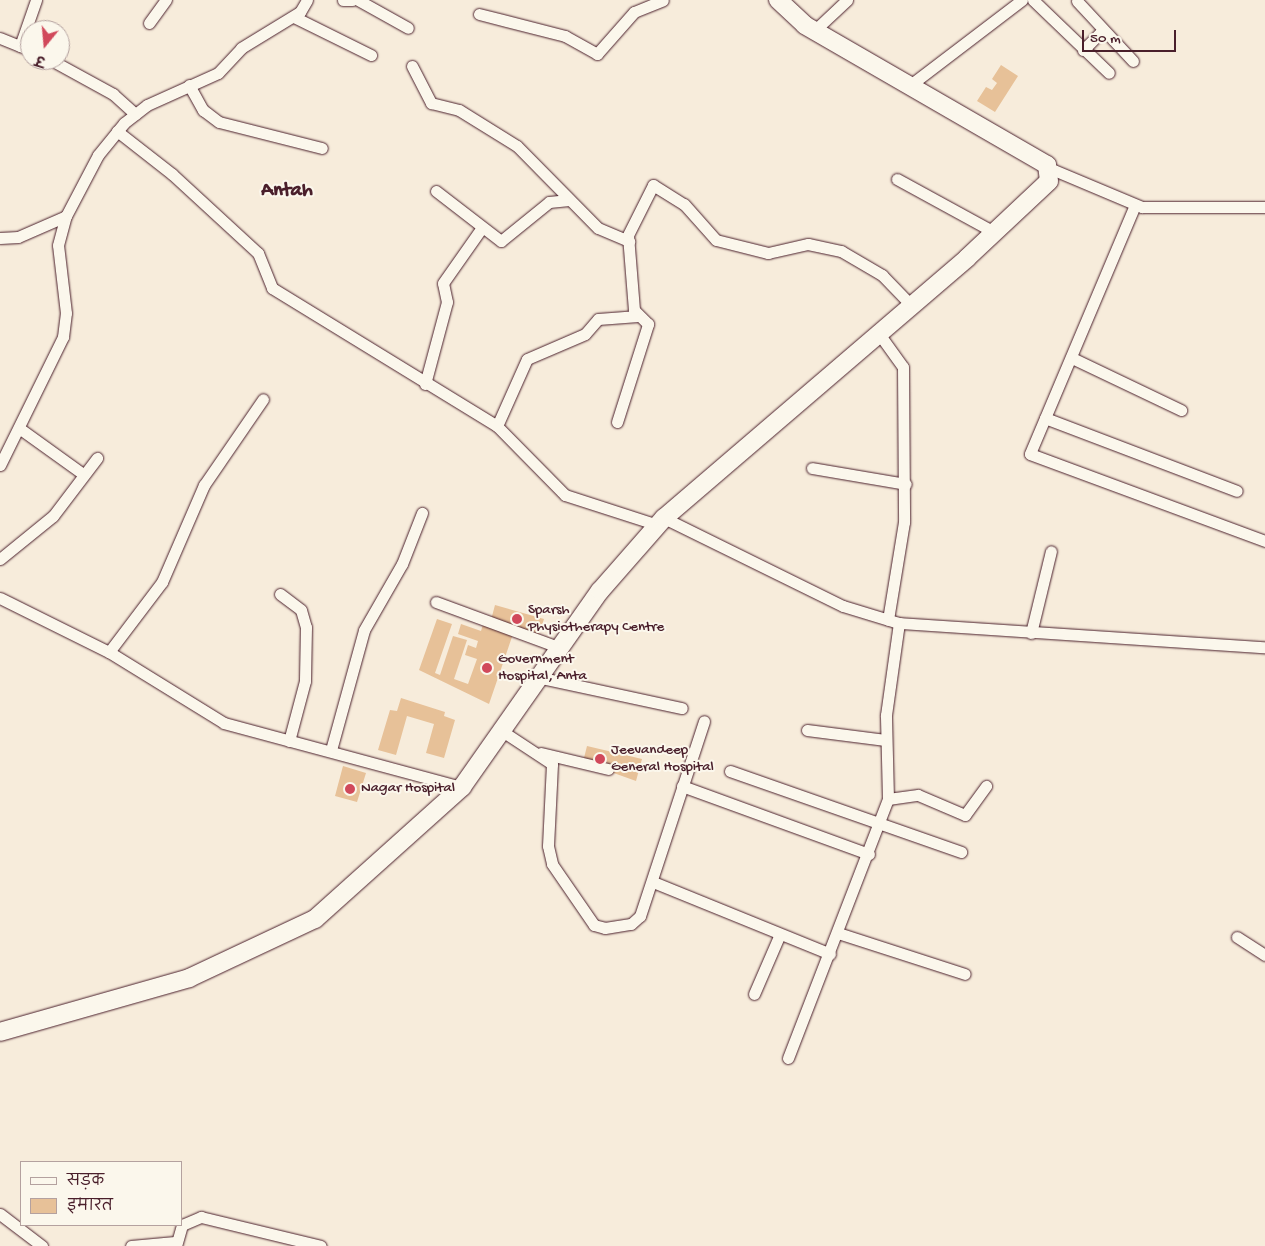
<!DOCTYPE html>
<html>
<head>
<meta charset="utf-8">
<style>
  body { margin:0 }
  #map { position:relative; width:1265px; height:1246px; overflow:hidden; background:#f7ecdb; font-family:"Gochi Hand","Playpen Sans Deva",sans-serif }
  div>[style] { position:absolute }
  .building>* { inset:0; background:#e7c198 }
  .roads { filter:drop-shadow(0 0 1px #4a1f2b) drop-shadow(0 0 1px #4a1f2b) }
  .street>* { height:11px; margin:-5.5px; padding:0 5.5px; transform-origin:5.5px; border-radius:5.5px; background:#fbf7ec }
  .primary>* { height:18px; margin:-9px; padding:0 9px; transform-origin:9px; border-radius:9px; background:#fbf7ec }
  .dots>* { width:14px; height:14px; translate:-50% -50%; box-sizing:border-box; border:2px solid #fbf7ec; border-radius:50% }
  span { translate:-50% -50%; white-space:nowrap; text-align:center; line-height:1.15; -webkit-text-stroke:4px #fbf7ec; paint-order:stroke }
  .poi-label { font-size:15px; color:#4a1f2b }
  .left { translate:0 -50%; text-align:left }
  .district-label { font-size:20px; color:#4a1f2b; font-weight:700 }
  .legend { position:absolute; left:20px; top:1161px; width:162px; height:65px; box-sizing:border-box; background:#fbf7ec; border:1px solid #b4a19f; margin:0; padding:6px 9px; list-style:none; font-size:15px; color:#4a1f2b }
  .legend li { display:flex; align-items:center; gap:10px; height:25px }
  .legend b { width:25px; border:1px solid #b4a19f }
  .north { position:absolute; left:20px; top:20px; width:50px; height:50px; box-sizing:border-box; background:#fbf7ec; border:1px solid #b4a19f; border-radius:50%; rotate:197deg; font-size:14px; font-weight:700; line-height:20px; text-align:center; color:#4a1f2b }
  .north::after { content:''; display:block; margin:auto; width:18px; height:22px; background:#d1495b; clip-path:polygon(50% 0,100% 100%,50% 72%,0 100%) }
  .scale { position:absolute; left:1082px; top:30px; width:94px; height:22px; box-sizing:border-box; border:2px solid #4a1f2b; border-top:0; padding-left:6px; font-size:15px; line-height:18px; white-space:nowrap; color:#4a1f2b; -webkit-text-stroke:4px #fbf7ec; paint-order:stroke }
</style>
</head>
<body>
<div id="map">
  <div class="building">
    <div style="clip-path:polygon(1001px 65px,1018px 76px,995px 112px,977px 101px,986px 87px,992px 90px,997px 83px,992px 79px)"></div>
    <div style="clip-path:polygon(495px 605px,544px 619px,539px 634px,491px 620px)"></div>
    <div style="clip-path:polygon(437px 619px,452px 624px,435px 673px,440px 675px,453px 636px,467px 640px,454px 679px,468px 684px,477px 659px,465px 655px,468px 645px,476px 648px,478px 641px,458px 634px,461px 624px,481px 631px,484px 621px,514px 631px,489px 704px,419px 670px)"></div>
    <div style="clip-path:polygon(401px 698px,445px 712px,444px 716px,455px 720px,444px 758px,426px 753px,434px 724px,407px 716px,396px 755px,378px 750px,390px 710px,397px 711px)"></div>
    <div style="clip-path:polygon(587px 746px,642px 759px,636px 781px,583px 762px)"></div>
    <div style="clip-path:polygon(343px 766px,366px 773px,357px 802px,335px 796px)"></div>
  </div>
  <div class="roads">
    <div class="street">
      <div style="left:343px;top:0;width:9px"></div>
      <div style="left:358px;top:0;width:57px;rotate:29.2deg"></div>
      <div style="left:1033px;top:0;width:105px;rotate:43.8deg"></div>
      <div style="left:1077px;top:1px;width:82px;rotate:47deg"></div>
      <div style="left:479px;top:14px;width:89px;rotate:14.3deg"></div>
      <div style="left:565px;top:36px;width:37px;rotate:29deg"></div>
      <div style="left:597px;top:54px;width:56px;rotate:-48.6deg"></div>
      <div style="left:634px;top:12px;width:31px;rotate:-22deg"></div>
      <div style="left:294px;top:17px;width:86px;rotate:26.3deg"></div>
      <div style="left:149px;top:23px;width:29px;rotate:-54deg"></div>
      <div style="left:815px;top:30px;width:44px;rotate:-43.2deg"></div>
      <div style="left:0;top:38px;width:32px;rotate:22deg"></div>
      <div style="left:20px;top:46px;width:49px;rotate:-70.8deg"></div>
      <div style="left:1083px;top:50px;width:28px;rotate:-45deg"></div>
      <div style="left:51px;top:60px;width:71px;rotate:28.7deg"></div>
      <div style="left:113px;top:94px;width:30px;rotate:42deg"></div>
      <div style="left:412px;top:66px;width:42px;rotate:62.8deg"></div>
      <div style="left:431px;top:103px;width:29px;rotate:14deg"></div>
      <div style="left:459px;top:110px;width:68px;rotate:31.8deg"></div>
      <div style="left:517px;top:146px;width:115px;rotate:45.4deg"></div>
      <div style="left:598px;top:228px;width:34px;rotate:23deg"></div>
      <div style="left:189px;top:85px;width:29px;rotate:61deg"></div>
      <div style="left:203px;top:110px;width:20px;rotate:37deg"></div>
      <div style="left:219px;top:122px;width:106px;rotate:14.2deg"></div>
      <div style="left:909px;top:86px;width:142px;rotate:-37.3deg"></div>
      <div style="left:117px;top:131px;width:70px;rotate:38deg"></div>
      <div style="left:172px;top:174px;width:117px;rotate:42.6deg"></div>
      <div style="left:258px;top:253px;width:38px;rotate:68deg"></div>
      <div style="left:272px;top:288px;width:264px;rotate:31.5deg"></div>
      <div style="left:497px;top:426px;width:97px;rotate:45.4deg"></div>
      <div style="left:565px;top:495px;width:98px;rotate:17.9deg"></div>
      <div style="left:1049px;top:168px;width:101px;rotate:22.8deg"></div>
      <div style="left:1142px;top:207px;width:123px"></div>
      <div style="left:897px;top:179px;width:111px;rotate:28.7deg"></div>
      <div style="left:436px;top:191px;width:82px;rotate:37.6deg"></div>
      <div style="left:501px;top:241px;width:62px;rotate:-39.1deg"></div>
      <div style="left:549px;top:202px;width:20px;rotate:-6deg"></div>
      <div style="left:1135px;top:205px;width:270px;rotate:112.9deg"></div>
      <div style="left:1030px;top:454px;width:251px;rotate:20.3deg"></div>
      <div style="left:0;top:238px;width:18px;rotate:-3deg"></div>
      <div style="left:18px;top:237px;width:52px;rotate:-23.6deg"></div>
      <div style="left:877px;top:331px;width:44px;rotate:54.2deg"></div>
      <div style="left:903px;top:367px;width:155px;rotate:89.6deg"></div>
      <div style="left:904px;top:522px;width:99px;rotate:99.3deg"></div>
      <div style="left:1072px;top:358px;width:121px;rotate:25.5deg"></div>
      <div style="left:425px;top:384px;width:85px;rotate:-75deg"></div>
      <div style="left:447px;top:302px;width:19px;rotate:-102deg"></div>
      <div style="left:443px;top:283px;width:66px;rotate:-54.9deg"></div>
      <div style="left:1045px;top:418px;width:205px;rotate:20.8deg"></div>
      <div style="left:617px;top:422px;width:103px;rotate:-72.4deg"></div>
      <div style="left:648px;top:324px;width:20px;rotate:-135deg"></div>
      <div style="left:634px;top:310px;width:75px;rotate:-94.6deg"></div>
      <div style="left:628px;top:235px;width:56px;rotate:-63.4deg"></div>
      <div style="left:653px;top:185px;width:36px;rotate:32deg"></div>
      <div style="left:684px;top:204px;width:48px;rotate:48.4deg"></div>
      <div style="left:716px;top:240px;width:54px;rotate:14deg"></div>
      <div style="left:768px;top:253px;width:41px;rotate:-12.7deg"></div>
      <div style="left:808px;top:244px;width:34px;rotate:12deg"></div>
      <div style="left:841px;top:251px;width:48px;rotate:30.3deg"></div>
      <div style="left:882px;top:275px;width:40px;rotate:46deg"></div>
      <div style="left:497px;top:426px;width:73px;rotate:-65.9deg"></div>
      <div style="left:527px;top:359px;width:63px;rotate:-23.3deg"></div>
      <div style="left:585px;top:334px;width:20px;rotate:-49deg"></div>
      <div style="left:598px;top:319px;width:40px;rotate:-4.3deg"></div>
      <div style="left:19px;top:428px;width:79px;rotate:35.7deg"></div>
      <div style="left:0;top:465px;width:143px;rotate:-63.8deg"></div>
      <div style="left:63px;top:337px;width:24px;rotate:-83deg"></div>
      <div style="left:66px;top:313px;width:68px;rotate:-96.7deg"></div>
      <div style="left:58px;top:245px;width:30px;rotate:-75deg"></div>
      <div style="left:66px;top:216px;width:69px;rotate:-62.3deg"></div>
      <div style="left:98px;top:155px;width:41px;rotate:-50.9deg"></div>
      <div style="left:124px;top:123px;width:29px;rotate:-38deg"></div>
      <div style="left:147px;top:105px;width:78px;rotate:-24.3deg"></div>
      <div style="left:218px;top:73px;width:34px;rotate:-47deg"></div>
      <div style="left:241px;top:48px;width:69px;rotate:-31.4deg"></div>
      <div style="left:300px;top:12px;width:14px;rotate:-60deg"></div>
      <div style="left:812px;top:468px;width:95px;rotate:9.7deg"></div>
      <div style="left:664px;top:518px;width:199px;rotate:26.2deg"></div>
      <div style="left:843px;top:606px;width:59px;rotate:16.9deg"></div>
      <div style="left:899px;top:623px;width:367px;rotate:3.8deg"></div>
      <div style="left:0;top:559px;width:68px;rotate:-39.1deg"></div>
      <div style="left:53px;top:516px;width:73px;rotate:-52.8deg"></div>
      <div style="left:280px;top:594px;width:26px;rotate:37deg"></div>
      <div style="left:301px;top:610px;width:18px;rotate:74deg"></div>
      <div style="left:306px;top:627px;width:54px;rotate:91.1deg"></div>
      <div style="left:305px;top:681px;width:62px;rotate:104.9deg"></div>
      <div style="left:0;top:598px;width:122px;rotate:26.4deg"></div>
      <div style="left:109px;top:652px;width:135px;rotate:31.7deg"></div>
      <div style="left:224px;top:723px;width:246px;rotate:15.1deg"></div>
      <div style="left:436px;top:602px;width:130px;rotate:20.2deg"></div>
      <div style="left:1031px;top:633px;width:84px;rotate:-76.3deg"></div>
      <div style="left:109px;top:652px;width:88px;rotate:-52.9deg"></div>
      <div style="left:162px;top:582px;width:106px;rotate:-66.6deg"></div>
      <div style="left:204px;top:485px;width:104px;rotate:-55.5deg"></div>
      <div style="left:537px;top:677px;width:148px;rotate:12.1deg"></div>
      <div style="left:807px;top:730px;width:79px;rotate:7.3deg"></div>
      <div style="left:502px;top:731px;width:60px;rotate:33.4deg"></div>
      <div style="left:552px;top:764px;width:82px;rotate:92.8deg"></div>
      <div style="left:548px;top:846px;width:18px;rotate:77deg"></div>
      <div style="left:552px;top:864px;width:74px;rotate:55.5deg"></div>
      <div style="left:594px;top:925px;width:11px;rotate:15deg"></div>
      <div style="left:605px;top:928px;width:26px;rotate:-9deg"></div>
      <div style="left:631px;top:924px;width:12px;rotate:-42deg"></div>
      <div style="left:640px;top:916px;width:205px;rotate:-71.8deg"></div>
      <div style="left:331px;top:750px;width:124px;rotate:-74.6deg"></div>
      <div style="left:364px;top:630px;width:76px;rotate:-60.1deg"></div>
      <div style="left:402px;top:564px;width:55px;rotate:-68.6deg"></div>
      <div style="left:541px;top:753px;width:69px;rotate:13.4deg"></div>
      <div style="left:730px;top:771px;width:245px;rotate:19.3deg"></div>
      <div style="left:682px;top:786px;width:199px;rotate:20deg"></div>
      <div style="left:888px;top:799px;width:30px;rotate:-8deg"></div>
      <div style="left:918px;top:795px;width:51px;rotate:23.1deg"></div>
      <div style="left:965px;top:815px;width:36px;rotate:-54deg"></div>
      <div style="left:653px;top:882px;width:191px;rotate:22.1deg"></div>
      <div style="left:838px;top:933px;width:133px;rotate:17.9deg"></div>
      <div style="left:1237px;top:937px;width:33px;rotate:33deg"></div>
      <div style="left:754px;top:994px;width:65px;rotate:-66.6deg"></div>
      <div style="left:788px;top:1058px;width:278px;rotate:-68.9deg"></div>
      <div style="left:888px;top:799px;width:84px;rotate:-91.4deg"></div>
      <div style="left:886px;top:715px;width:93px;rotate:-82deg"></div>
      <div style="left:0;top:1214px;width:53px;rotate:37.3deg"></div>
      <div style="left:131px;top:1246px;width:44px;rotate:-5.2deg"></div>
      <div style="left:176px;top:1246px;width:22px;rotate:-74deg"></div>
      <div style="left:182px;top:1225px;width:21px;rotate:-23deg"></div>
      <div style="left:201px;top:1217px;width:123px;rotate:13.6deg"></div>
    </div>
    <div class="primary">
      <div style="left:0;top:1032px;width:197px;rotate:-15.9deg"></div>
      <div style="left:189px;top:978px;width:139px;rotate:-25.1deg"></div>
      <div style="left:315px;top:919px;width:198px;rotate:-41.9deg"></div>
      <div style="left:462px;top:787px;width:240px;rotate:-54.9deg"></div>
      <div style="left:600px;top:591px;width:97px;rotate:-48.8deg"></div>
      <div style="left:664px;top:518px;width:399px;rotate:-40.6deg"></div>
      <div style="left:967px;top:258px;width:112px;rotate:-43.2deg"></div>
      <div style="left:1049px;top:181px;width:16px;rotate:-97deg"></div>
      <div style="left:1047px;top:165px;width:280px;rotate:-150deg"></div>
      <div style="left:805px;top:25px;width:37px;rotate:-137deg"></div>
    </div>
  </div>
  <div class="dots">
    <div style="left:517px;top:619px;background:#d1495b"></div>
    <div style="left:487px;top:668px;background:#d1495b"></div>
    <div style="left:600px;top:759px;background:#d1495b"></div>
    <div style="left:350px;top:789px;background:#d1495b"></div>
  </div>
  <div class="poi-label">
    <span class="left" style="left:528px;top:619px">Sparsh<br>Physiotherapy Centre</span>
    <span class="left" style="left:498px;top:668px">Government<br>Hospital, Anta</span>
    <span class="left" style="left:611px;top:759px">Jeevandeep<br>General Hospital</span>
    <span class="left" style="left:361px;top:789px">Nagar Hospital</span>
  </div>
  <div class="district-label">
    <span style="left:287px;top:191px">Antah</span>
  </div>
  <ul class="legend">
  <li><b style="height:6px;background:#fbf7ec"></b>सड़क</li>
  <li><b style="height:14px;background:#e7c198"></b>इमारत</li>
  </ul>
  <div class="north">उ</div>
  <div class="scale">50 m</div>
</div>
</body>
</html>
